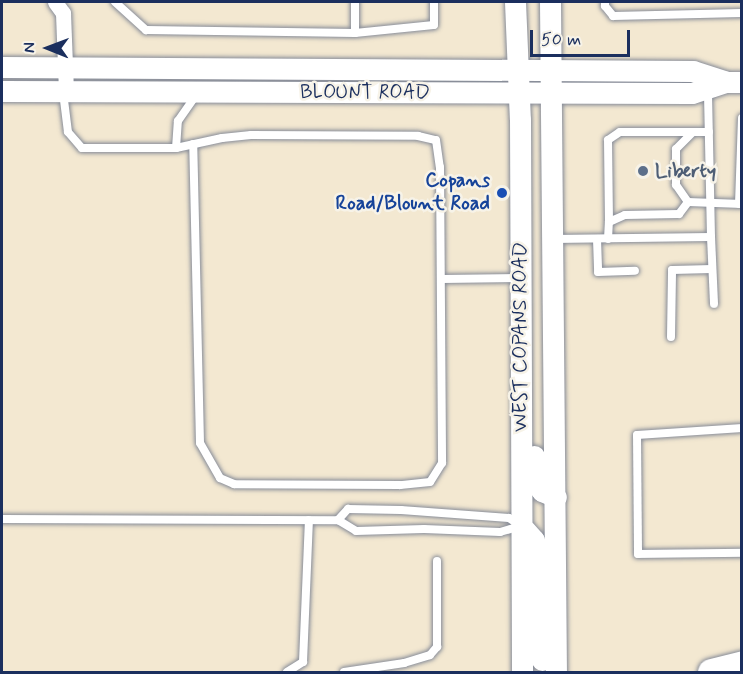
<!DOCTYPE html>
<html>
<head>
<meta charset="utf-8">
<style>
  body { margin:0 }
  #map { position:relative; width:743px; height:674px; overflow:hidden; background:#f3e8d1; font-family:Mynerve,sans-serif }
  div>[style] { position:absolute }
  .roads { filter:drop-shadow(0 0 2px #878c98) drop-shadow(0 0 2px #878c98) }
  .lane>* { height:8px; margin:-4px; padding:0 4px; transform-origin:4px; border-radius:4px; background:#fff }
  .street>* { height:15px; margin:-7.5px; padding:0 7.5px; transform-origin:7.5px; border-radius:7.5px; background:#fff }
  .secondary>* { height:21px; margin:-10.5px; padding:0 10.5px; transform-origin:10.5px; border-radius:10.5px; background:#fff }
  .highway>* { height:27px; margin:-13.5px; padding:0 13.5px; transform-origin:13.5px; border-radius:13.5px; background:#fff }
  .dots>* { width:16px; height:16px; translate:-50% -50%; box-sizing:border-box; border:3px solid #f7f3e8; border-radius:50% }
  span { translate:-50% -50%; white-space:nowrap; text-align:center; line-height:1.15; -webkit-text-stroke:5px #f7f3e8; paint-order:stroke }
  .street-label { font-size:20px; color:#1b2f5e }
  .service-label { font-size:20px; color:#4e5e75; font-weight:700 }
  .left { translate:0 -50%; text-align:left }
  .transit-label { font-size:20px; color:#164399; font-weight:700 }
  .right { translate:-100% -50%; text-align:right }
  .frame { position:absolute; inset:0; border:3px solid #1b2f5e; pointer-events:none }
  .north { position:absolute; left:18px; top:18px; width:60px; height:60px; -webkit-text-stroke:4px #f7f3e8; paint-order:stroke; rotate:271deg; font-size:16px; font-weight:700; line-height:24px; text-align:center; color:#1b2f5e }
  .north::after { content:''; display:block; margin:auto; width:21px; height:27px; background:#1b2f5e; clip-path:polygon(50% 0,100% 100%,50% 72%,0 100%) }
  .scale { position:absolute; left:530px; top:30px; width:100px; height:27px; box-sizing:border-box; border:3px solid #1b2f5e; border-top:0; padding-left:8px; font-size:18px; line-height:21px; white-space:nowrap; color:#1b2f5e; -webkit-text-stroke:4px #f7f3e8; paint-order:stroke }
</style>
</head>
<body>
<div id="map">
  <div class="roads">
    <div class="lane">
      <div style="left:115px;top:2px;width:42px;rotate:42.1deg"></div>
      <div style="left:146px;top:30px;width:209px;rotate:0.8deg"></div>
      <div style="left:355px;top:2px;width:31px;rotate:90deg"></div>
      <div style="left:355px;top:33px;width:79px;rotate:-5.8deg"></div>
      <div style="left:434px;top:25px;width:23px;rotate:-90deg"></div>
      <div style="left:605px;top:2px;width:4px;rotate:90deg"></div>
      <div style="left:605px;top:6px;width:13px;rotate:51deg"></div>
      <div style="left:613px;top:16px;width:129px;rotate:-1.3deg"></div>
      <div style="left:63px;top:92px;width:40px;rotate:82.9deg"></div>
      <div style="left:68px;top:132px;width:21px;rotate:49deg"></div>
      <div style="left:82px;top:148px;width:94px"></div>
      <div style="left:176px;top:148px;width:47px;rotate:-12.3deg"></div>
      <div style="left:222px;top:138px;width:29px;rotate:-6deg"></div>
      <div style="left:251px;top:135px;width:167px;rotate:0.3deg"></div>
      <div style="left:418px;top:136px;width:18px;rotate:13deg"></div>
      <div style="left:436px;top:140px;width:27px;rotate:82deg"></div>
      <div style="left:440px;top:167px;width:296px;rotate:89.6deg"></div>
      <div style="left:442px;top:463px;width:22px;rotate:122deg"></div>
      <div style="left:430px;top:482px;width:30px;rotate:174deg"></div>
      <div style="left:400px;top:485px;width:166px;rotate:-179.7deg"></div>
      <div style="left:234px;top:484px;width:15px;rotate:-157deg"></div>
      <div style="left:220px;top:478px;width:40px;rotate:-119.7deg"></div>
      <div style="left:200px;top:443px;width:299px;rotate:-91.3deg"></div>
      <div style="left:176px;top:148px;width:27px;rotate:-86deg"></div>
      <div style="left:178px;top:121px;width:32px;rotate:-55deg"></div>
      <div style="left:688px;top:202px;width:21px;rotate:-125deg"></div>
      <div style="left:676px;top:185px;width:36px;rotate:-90deg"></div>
      <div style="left:676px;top:149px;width:23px;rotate:-45deg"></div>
      <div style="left:739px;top:204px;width:86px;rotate:-88deg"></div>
      <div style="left:609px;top:222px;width:82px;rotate:-90.7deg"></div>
      <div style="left:608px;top:140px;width:14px;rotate:-34deg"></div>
      <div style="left:620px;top:132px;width:89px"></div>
      <div style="left:711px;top:237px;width:67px;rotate:87.4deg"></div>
      <div style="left:553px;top:239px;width:158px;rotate:-0.7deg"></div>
      <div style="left:711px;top:237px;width:148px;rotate:-91.2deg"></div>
      <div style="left:597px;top:239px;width:33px;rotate:88deg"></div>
      <div style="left:598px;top:272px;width:37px;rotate:-2deg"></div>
      <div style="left:608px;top:239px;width:17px;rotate:-87deg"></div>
      <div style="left:609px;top:222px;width:17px;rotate:-24deg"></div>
      <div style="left:625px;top:215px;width:54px;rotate:-1.1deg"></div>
      <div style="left:679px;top:214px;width:15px;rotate:-53deg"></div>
      <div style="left:688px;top:202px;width:54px;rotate:2.1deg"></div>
      <div style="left:442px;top:279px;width:77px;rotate:-0.7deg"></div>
      <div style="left:671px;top:337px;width:67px;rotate:-89.1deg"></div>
      <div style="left:672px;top:270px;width:40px;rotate:-1.4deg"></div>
      <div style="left:742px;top:428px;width:105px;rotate:176.2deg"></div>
      <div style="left:637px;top:435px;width:119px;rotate:89.5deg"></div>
      <div style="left:638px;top:554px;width:104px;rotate:-0.6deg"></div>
      <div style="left:2px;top:519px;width:336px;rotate:0.2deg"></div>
      <div style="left:338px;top:520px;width:21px;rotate:31deg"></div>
      <div style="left:356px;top:531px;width:68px;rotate:-1.7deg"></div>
      <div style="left:424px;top:529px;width:76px;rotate:2.3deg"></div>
      <div style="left:500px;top:532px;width:19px;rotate:-16deg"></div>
      <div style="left:338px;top:520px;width:15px;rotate:-48deg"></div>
      <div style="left:348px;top:509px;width:53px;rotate:1.1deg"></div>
      <div style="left:401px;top:510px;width:108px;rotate:4.2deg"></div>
      <div style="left:509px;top:518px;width:11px;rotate:34deg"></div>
      <div style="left:287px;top:672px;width:19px;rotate:-32deg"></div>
      <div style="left:303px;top:662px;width:142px;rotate:-87.6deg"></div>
      <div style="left:344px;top:672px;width:61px;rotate:-8.5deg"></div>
      <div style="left:404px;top:663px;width:27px;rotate:-17deg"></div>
      <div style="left:430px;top:655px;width:11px;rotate:-49deg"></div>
      <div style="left:437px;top:647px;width:86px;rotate:-90deg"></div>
    </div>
    <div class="street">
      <div style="left:55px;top:2px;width:14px;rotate:54deg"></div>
      <div style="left:63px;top:13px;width:78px;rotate:87.8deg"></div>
    </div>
    <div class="secondary">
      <div style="left:515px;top:2px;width:117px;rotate:87.6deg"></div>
      <div style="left:520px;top:119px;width:553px;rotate:89.79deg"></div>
      <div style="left:550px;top:2px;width:670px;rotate:89.49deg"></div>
      <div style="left:2px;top:67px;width:691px;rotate:0.33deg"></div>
      <div style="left:693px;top:71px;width:35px;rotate:18deg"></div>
      <div style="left:726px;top:82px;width:16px"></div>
      <div style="left:2px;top:91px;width:690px;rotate:0.17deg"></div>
      <div style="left:692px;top:93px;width:36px;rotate:-18deg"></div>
      <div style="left:534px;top:456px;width:25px;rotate:90deg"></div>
      <div style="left:534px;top:481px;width:13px;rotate:51deg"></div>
      <div style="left:542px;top:491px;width:15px;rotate:23deg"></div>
      <div style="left:525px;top:530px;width:13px;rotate:48deg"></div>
      <div style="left:534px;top:540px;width:56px;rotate:82.9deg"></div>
      <div style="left:541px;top:596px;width:64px;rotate:89.1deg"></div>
    </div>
    <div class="highway">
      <div style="left:711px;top:672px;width:32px;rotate:-14deg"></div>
    </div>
  </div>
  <div class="dots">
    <div style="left:643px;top:171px;background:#5c6f8a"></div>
    <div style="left:502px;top:193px;background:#1a4fb4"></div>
  </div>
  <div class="street-label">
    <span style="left:365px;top:92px">BLOUNT ROAD</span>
    <span style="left:520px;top:337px;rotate:-90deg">WEST COPANS ROAD</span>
  </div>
  <div class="service-label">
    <span class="left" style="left:655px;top:171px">Liberty</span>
  </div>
  <div class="transit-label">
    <span class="right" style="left:490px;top:192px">Copans<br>Road/Blount Road</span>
  </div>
  <div class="frame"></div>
  <div class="north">N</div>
  <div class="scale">50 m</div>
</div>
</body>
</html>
